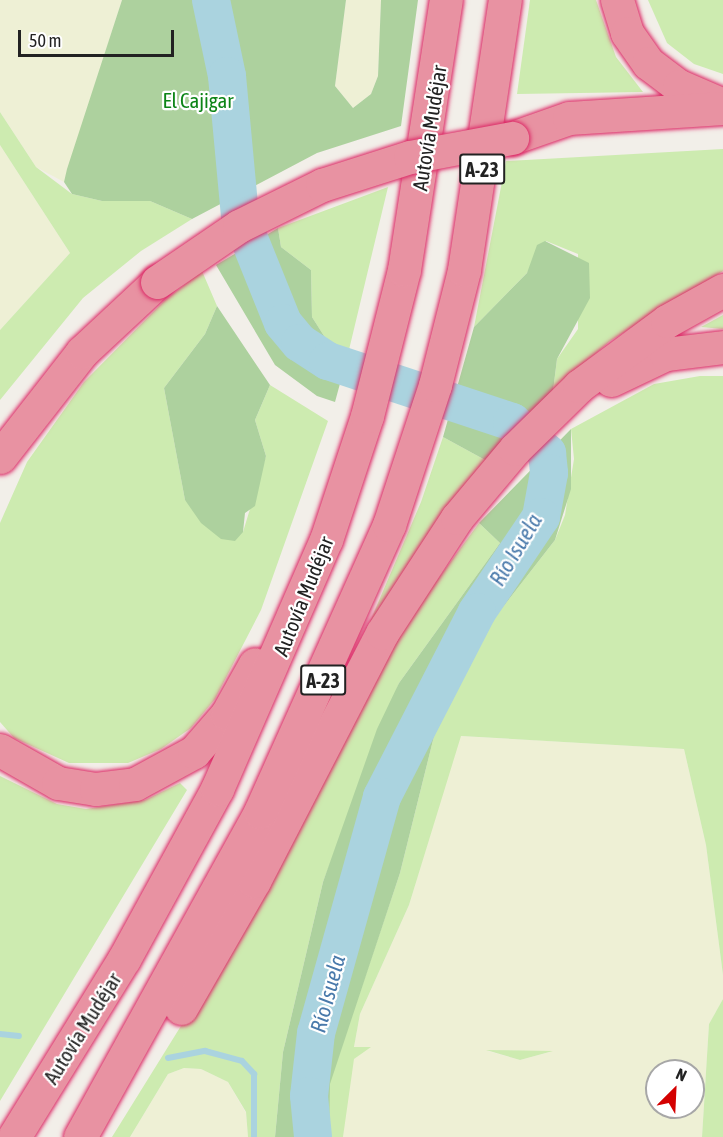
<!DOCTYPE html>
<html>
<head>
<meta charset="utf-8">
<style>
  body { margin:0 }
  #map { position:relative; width:723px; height:1137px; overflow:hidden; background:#f2efe9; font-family:"Asap Condensed",sans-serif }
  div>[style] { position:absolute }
  .farmland>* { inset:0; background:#eef0d5 }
  .grass>* { inset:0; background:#cdebb0 }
  .forest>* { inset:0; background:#add19e }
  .stream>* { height:6px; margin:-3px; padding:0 3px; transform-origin:3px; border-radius:3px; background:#aad3df }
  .river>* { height:38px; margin:-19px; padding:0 19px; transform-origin:19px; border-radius:19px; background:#aad3df }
  .roads { filter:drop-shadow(0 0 2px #dc2a67) drop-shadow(0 0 2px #dc2a67) }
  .highway>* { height:33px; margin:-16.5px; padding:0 16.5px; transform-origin:16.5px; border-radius:16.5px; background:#e892a2 }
  .bridges { filter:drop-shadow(0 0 2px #dc2a67) drop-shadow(0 0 2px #dc2a67) }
  .highway-bridge>* { height:33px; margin:-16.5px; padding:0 16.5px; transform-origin:16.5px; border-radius:16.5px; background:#e892a2 }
  span { translate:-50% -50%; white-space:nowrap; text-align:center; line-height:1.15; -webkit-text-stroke:4.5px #fff; paint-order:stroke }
  .shield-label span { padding:2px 4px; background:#fff; border:2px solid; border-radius:4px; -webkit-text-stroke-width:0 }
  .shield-label { font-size:20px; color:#222; font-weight:700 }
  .park-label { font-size:21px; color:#0c8416 }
  .street-label { font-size:21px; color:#222 }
  .water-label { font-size:22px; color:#4a7aab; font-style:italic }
  .north { position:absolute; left:645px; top:1059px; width:60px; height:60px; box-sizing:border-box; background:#fff; border:2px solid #a7a7a7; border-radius:50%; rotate:24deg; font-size:16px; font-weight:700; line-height:24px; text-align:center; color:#222 }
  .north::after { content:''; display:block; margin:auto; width:21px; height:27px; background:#d40000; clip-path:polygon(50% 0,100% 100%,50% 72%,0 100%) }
  .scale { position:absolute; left:18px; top:30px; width:156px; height:27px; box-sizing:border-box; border:3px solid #222; border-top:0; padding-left:8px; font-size:18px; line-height:21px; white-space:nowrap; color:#222; -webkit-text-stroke:4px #fff; paint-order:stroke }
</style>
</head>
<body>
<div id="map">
  <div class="farmland">
    <div style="clip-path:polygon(0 0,122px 0,64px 182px,36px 167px,0 112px)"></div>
    <div style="clip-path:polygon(346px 0,381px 0,378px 76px,371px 94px,353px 108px,335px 86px)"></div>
    <div style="clip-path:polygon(0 145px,70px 253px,0 330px)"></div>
    <div style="clip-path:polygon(evenodd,460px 736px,684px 749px,706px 845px,723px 975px,723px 999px,709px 1024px,702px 1137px,343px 1137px,348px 1076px,354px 1059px,369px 1047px,354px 1047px,360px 1014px,409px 905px,460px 736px,488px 1051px,489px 1050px,550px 1052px,520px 1060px,488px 1051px,460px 736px,657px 1071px,693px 1071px,693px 1107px,657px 1107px,657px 1071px)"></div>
    <div style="clip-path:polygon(184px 1068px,201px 1069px,228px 1082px,246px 1113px,248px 1137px,130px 1137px,168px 1074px)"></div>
  </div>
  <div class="grass">
    <div style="clip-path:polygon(530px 0,596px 0,616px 57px,643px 92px,517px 94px)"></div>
    <div style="clip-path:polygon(648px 0,723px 0,723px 74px,694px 64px,667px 43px)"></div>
    <div style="clip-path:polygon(0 112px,36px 167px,72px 194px,102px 201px,150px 201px,192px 219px,141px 251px,83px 298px,0 400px,0 330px,70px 253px,0 145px)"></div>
    <div style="clip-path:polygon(723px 149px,723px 271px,610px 341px,553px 391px,557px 359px,578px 329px,578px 254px,546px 241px,527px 273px,474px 327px,506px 161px)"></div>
    <div style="clip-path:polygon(388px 187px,348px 354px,326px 339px,312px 317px,311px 270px,281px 247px,278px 228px)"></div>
    <div style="clip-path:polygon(202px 271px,217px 306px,205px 334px,164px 388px,185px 500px,243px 532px,266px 456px,255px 420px,270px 385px,328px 421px,261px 610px,215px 699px,191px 728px,161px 749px,128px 763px,69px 763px,14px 738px,0 722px,0 523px,27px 462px,84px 382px,164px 301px)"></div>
    <div style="clip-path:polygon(723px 315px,723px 329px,701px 327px)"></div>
    <div style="clip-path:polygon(700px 376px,723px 376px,723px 975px,706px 845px,684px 749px,461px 736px,409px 905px,360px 1014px,354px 1047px,371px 1047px,354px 1059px,343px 1137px,329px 1137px,329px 1084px,400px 873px,444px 696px,461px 661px,555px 540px,565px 515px,574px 459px,571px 429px,654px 384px)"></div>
    <div style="clip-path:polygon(443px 437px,487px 461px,366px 631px,421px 502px)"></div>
    <div style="clip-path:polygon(479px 523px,500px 543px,399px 683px,323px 882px,283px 1052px,275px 1137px,248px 1137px,246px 1112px,228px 1082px,201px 1069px,184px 1068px,168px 1074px,130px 1137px,112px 1137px,261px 897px,350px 717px,418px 606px)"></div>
    <div style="clip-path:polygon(0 776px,57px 804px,86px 809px,145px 800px,180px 783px,187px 790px,0 1101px)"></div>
    <div style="clip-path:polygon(723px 999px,723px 1137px,702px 1137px,709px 1024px)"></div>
    <div style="clip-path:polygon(486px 1050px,553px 1051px,520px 1060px)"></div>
  </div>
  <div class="forest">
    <div style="clip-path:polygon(122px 0,346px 0,335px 86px,353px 108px,371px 94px,378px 76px,381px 0,418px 0,401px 126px,317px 153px,192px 219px,150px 201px,102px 201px,72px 194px,64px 182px,67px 169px)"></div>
    <div style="clip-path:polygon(278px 228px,281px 247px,311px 270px,312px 317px,326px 339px,348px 354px,335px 402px,317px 396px,275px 365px,216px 265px)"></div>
    <div style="clip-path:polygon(545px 241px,589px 263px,590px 298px,557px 359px,553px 391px,487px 461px,443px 437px,474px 327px,527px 273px,537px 245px)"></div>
    <div style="clip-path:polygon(217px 306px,270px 385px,255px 420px,266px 456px,255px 506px,245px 513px,243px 532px,235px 541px,221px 539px,201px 523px,185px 500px,164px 388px,205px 334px)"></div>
    <div style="clip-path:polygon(571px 429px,571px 489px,555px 540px,461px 661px,444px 696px,400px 873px,330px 1084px,329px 1137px,275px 1137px,283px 1052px,323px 882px,377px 729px,399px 683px,500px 543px,479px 523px)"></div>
  </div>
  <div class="stream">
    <div style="left:0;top:1034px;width:19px;rotate:6deg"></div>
    <div style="left:168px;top:1058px;width:38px;rotate:-11deg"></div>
    <div style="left:205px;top:1051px;width:38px;rotate:15deg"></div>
    <div style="left:242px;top:1061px;width:18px;rotate:47deg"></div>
    <div style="left:254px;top:1074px;width:63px;rotate:90deg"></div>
  </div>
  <div class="river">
    <div style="left:211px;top:0;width:78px;rotate:78.1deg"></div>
    <div style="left:227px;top:76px;width:141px;rotate:84.7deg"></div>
    <div style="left:240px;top:216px;width:115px;rotate:68.1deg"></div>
    <div style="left:283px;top:323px;width:26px;rotate:50deg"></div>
    <div style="left:300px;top:343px;width:33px;rotate:33deg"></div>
    <div style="left:328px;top:361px;width:194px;rotate:18.3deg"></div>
    <div style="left:512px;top:422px;width:47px;rotate:41.5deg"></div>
    <div style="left:547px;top:453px;width:20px;rotate:84deg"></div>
    <div style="left:549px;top:473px;width:45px;rotate:100.3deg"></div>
    <div style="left:541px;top:517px;width:115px;rotate:124deg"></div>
    <div style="left:477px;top:612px;width:208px;rotate:117.2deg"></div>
    <div style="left:382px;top:797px;width:245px;rotate:105.6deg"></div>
    <div style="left:316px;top:1033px;width:63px;rotate:96.3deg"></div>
    <div style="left:309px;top:1096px;width:41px;rotate:84.4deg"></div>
  </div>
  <div class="roads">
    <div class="highway">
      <div style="left:617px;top:0;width:34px;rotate:73deg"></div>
      <div style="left:627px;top:33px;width:37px;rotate:55deg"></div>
      <div style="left:648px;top:63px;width:39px;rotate:37deg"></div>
      <div style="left:679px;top:86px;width:46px;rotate:23.2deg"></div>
      <div style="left:512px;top:138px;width:60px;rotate:-19.3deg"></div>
      <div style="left:569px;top:118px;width:154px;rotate:-3.7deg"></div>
      <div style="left:611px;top:380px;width:61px;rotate:-25.3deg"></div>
      <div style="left:666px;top:354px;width:57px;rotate:-7deg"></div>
      <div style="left:0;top:457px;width:133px;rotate:-52deg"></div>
      <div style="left:82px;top:352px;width:103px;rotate:-43deg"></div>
      <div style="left:0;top:750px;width:67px;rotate:29.6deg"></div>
      <div style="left:58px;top:783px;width:38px;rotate:9deg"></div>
      <div style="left:96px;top:789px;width:39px;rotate:-7deg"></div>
      <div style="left:135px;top:784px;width:67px;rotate:-28.5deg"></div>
      <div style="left:194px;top:752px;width:50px;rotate:-49deg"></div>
      <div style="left:227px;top:714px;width:57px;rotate:-60.8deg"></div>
      <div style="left:181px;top:1008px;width:146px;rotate:-60.1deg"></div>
      <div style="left:254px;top:881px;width:279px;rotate:-62.7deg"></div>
      <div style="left:382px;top:633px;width:137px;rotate:-56.9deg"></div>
      <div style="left:457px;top:518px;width:90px;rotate:-50deg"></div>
      <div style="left:515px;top:449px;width:90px;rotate:-44.5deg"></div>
      <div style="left:579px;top:386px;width:109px;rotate:-36.5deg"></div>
      <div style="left:667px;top:321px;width:64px;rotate:-29deg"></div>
      <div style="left:14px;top:1137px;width:209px;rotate:-58.3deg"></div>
      <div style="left:124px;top:959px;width:194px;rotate:-61.3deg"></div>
      <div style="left:217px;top:789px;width:272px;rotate:-66.4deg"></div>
      <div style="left:326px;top:540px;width:131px;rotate:-71.7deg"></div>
      <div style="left:367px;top:416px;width:151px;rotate:-75.8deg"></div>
      <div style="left:404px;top:270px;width:273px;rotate:-81.2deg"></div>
      <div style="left:80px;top:1137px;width:372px;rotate:-61deg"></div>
      <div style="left:260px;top:812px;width:315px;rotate:-65.8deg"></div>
      <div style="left:389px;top:525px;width:147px;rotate:-71.8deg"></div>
      <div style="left:435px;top:385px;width:119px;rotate:-75.8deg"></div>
      <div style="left:464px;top:270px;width:273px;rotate:-81.4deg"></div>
    </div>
  </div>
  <div class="bridges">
    <div class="highway-bridge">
      <div style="left:157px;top:282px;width:99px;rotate:-34.3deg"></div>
      <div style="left:239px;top:226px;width:93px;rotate:-26.3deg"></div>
      <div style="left:322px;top:185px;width:92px;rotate:-17.7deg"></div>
      <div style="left:410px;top:157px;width:104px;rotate:-10.6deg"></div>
    </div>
  </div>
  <div class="shield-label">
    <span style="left:482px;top:169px">A-23</span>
    <span style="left:323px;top:680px">A-23</span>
  </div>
  <div class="park-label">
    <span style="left:198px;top:100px">El Cajigar</span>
  </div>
  <div class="street-label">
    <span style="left:429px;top:128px;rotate:-81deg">Autovía Mudéjar</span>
    <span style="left:303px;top:596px;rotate:-68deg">Autovía Mudéjar</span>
    <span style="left:82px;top:1028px;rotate:-58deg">Autovía Mudéjar</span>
  </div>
  <div class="water-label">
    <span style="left:516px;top:550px;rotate:-59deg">Río Isuela</span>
    <span style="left:328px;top:994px;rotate:-75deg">Río Isuela</span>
  </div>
  <div class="north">N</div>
  <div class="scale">50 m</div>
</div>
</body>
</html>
